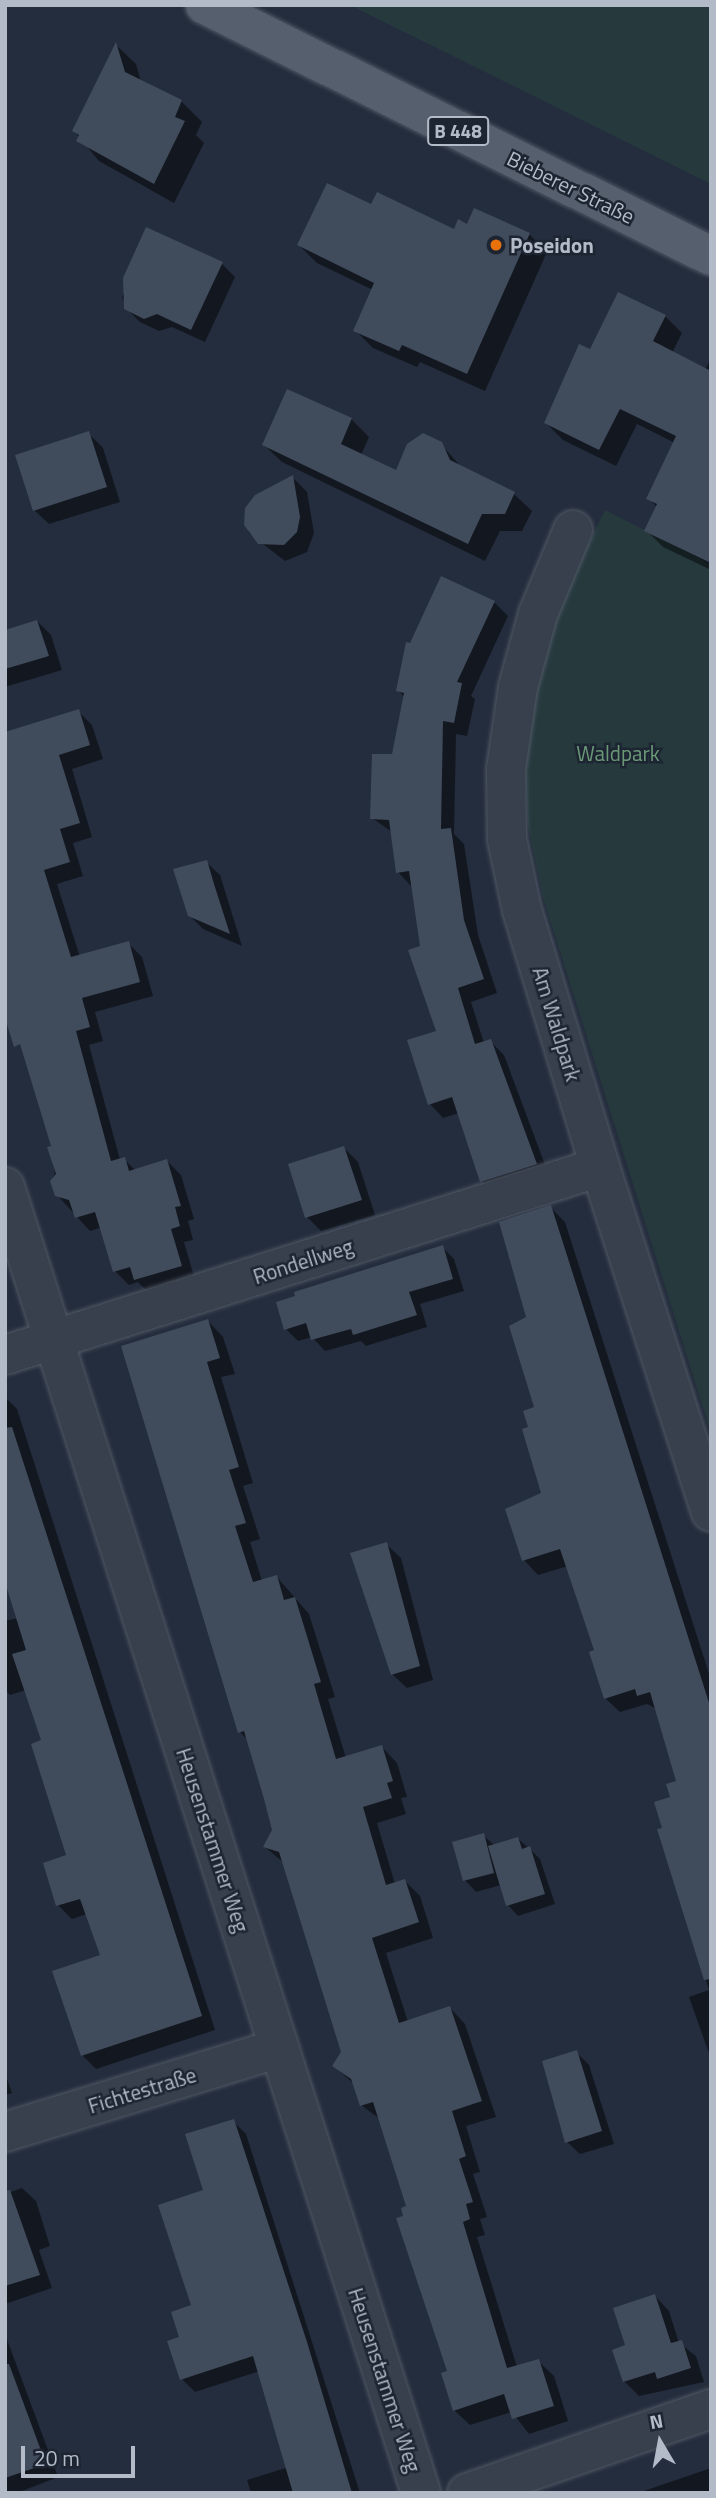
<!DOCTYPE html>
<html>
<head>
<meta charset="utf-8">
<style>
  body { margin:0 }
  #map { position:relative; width:716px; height:2498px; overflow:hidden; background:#242d3d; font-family:"Titillium Web",sans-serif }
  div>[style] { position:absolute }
  .green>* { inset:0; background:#263a3e }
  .shadow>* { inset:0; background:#0007 }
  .building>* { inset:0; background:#404b5c }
  .roads { filter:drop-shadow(0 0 2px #505865) drop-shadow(0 0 2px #505865) }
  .minor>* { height:38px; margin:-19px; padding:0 19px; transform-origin:19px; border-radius:19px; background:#38404d }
  .major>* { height:38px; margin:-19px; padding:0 19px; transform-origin:19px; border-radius:19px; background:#565f6d }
  .dots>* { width:19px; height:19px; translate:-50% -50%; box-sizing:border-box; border:4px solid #1d2532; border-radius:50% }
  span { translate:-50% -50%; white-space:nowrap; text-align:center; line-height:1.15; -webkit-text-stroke:5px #1d2532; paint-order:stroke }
  .shield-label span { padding:2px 5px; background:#1d2532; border:2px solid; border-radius:5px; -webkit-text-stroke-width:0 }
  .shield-label { font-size:19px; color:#b4bbc8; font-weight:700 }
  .street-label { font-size:21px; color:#b4bbc8 }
  .poi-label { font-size:21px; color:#b4bbc8; font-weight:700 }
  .left { translate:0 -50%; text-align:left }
  .park-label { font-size:21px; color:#6b9978 }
  .frame { position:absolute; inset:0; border:7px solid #b4bbc8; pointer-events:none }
  .north { position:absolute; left:625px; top:2407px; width:70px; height:70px; -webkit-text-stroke:5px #1d2532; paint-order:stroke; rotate:350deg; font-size:19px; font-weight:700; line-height:28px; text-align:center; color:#b4bbc8 }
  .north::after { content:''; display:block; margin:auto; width:24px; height:32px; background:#b4bbc8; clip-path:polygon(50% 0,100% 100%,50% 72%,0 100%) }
  .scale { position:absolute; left:21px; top:2446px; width:114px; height:32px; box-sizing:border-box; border:4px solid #b4bbc8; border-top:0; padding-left:9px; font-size:21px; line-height:24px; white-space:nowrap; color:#b4bbc8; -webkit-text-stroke:5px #1d2532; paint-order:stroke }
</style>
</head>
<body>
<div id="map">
  <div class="green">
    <div style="clip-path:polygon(350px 5px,711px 5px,711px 184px)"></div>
    <div style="clip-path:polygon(605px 510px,711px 564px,711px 1433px,543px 897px,528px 826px,524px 744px,554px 614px)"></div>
  </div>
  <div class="shadow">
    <div style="clip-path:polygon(116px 45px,136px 64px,141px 82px,181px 101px,202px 122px,196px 135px,204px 143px,174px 203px,99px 161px,74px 131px)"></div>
    <div style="clip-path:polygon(475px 210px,529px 234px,547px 252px,485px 391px,420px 362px,417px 367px,373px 348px,355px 330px,373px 290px,317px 263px,299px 245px,455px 231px,468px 226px)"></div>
    <div style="clip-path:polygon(222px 264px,235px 277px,205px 342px,172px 327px,159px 331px,140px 322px,126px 308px,122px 297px,128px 284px)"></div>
    <div style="clip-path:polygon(665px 316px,682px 333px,672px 353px,705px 370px,711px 358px,711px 570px,663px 547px,646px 530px,657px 507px,648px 498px,675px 443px,637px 424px,616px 466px,563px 440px,546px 423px,591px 352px)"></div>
    <div style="clip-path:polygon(351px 419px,369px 437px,361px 455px,397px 472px,441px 444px,462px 468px,514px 494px,532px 511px,522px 531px,500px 531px,485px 561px,282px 462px,264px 445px)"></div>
    <div style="clip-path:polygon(88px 433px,103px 448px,120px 502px,49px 524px,34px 510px)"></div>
    <div style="clip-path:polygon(293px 478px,307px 492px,314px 533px,307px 552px,285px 561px,249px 533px,245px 514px)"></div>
    <div style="clip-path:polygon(494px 602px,508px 616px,471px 696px,475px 699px,467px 736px,456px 734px,454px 834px,464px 844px,478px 935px,497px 993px,471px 1002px,484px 1043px,490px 1041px,504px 1055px,550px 1178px,496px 1195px,482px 1181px,459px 1113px,443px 1118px,430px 1104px,438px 1033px,411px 886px,398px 872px,392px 832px,372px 818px,394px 756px,405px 698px,398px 690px)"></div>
    <div style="clip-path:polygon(37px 621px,51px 635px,62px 670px,5px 687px,5px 631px)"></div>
    <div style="clip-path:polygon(78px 711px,92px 725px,103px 759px,72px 769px,92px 837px,73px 843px,83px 876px,57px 884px,80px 957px,128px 943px,142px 957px,153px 996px,95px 1012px,103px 1041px,89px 1045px,120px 1160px,124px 1159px,136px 1171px,167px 1161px,181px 1175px,194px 1219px,188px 1221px,193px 1240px,184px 1242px,195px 1280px,149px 1293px,138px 1282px,129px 1285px,115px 1271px,102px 1227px,90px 1231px,57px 1195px,5px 733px)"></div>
    <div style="clip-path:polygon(206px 862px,220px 875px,242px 946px,203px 929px,189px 915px)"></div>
    <div style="clip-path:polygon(344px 1148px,358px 1162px,375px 1215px,321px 1231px,307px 1217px)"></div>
    <div style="clip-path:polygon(550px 1207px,565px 1222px,711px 1680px,711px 2059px,689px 1997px,709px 1990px,659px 1831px,665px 1829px,678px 1782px,657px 1709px,647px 1704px,620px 1712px,605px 1698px,596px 1651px,568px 1566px,538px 1575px,524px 1560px,544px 1494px,530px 1428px,536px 1409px,528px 1318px)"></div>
    <div style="clip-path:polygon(442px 1247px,454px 1259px,464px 1291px,420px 1304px,427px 1327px,366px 1346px,361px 1341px,325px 1351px,312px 1337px,298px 1341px,286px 1329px)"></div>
    <div style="clip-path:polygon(208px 1321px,223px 1337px,235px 1374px,221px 1377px,253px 1483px,243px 1486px,260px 1539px,250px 1542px,262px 1581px,277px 1577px,309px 1614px,335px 1697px,328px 1699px,346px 1758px,382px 1747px,397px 1763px,407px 1797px,401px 1798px,406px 1814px,377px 1823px,395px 1884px,405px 1881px,420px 1896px,433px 1938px,386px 1953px,408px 2022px,450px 2008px,465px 2024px,496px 2117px,466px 2126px,480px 2172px,473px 2174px,487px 2217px,480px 2219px,485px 2235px,477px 2237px,517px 2367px,538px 2361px,554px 2376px,568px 2421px,529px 2434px,512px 2412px,470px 2425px,454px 2410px,449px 2372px,406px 2217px,408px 2208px,380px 2119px,361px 2105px,355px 2085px,334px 2066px,343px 2052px,284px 1863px,265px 1847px,274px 1830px,249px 1741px,240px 1732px,123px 1347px)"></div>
    <div style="clip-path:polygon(5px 1397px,17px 1409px,215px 2030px,96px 2069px,82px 2055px,102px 1957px,87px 1914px,72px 1919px,58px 1905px,68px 1857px,43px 1741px,26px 1690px,10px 1695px,5px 1690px,5px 1621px,18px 1618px,5px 1576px)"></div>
    <div style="clip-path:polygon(386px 1544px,401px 1558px,433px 1680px,407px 1688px,392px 1674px)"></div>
    <div style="clip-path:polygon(483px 1835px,495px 1846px,518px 1839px,529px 1848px,540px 1859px,555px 1904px,518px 1916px,508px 1905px,501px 1885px,476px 1892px,465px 1880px)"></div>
    <div style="clip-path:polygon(576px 2052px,589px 2065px,614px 2144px,580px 2154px,567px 2142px)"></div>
    <div style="clip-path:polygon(5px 2073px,12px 2093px,5px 2095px)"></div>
    <div style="clip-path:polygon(233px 2121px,246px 2134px,360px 2493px,251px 2493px,247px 2480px,289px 2467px,260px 2371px,195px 2392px,182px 2379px,182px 2338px,193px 2306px,205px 2191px)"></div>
    <div style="clip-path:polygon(22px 2188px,36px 2201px,50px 2246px,39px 2250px,52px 2288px,5px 2304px,5px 2194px)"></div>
    <div style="clip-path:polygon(655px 2296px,669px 2311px,679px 2343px,696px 2356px,704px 2382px,639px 2396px,624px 2381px,627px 2347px)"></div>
    <div style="clip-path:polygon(5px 2334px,58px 2477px,17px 2493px,5px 2493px)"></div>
    <div style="clip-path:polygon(711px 2468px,711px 2493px,638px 2493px)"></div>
  </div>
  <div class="building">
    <div style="clip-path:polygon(116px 42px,125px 72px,182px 100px,175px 117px,185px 121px,154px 184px,76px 141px,79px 135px,72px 131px)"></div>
    <div style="clip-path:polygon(327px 183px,371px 204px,377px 192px,454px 229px,458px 219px,467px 224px,474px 208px,530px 233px,467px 374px,402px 345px,399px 351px,353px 331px,374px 283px,297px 245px)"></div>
    <div style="clip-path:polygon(146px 227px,223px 262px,191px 330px,157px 314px,144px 319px,124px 309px,123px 278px)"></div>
    <div style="clip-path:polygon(618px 292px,666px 315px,653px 341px,711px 371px,711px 563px,644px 531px,657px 504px,646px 499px,676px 436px,620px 409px,599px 450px,544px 423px,579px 344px,590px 349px)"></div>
    <div style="clip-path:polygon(287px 389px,352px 418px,341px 444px,396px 470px,407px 444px,423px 433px,442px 442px,450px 460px,515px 492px,505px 514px,482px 514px,468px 544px,262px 445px)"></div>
    <div style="clip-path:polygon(89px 431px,107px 487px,33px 511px,15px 455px)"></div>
    <div style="clip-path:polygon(293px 475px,300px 517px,297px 532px,284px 545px,258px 544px,244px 525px,245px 508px,255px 495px)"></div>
    <div style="clip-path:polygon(441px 576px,495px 601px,457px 682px,462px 683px,454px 723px,443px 721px,441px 829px,451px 828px,464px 920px,484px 979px,458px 988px,475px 1044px,491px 1039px,537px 1164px,480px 1182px,452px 1097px,428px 1105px,407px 1040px,436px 1031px,408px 950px,420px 946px,409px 871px,396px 873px,389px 820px,370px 819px,372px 754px,392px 754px,404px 693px,396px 691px,406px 642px,410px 643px)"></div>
    <div style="clip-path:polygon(37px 620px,49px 656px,5px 669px,5px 630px)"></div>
    <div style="clip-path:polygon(79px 709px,90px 745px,59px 755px,80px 823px,60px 829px,70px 862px,44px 870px,71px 957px,129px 941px,140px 982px,82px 998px,90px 1027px,76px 1031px,111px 1161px,125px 1157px,129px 1171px,167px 1159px,181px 1206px,175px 1207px,180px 1226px,171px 1229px,182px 1266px,134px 1280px,130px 1267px,113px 1272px,95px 1212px,75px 1218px,69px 1200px,55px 1196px,50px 1181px,56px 1174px,47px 1147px,51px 1146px,20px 1044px,14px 1047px,5px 1018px,5px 732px)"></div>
    <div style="clip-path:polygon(207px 860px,214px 884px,230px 934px,188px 916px,173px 869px)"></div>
    <div style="clip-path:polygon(344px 1146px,362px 1200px,305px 1218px,288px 1164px)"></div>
    <div style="clip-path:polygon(551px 1205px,711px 1709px,711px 1979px,704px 1980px,657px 1829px,662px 1828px,654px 1802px,670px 1797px,666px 1784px,676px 1781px,650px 1692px,637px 1696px,635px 1689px,604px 1699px,589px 1652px,594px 1650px,560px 1549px,522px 1561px,505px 1509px,541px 1493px,522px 1429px,528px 1427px,523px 1411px,534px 1407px,509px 1326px,526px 1317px,499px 1222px)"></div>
    <div style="clip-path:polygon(443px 1245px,453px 1279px,409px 1292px,417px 1315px,353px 1335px,351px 1329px,311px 1340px,306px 1323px,284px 1330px,276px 1302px,295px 1296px,294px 1292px)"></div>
    <div style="clip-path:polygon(208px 1319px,220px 1358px,207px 1362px,239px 1467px,229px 1470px,246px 1523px,235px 1526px,253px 1582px,277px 1575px,284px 1600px,295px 1597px,321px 1682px,314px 1684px,336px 1759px,382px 1745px,393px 1781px,387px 1783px,392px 1798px,363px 1807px,386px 1885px,405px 1879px,419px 1922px,372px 1938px,399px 2023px,450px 2006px,482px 2101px,452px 2111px,466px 2156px,459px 2159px,473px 2202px,466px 2204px,470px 2219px,463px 2222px,507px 2368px,539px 2359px,554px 2406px,512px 2419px,504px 2394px,453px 2411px,441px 2373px,447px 2371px,396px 2218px,403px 2216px,401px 2208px,406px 2206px,373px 2102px,360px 2106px,351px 2079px,332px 2066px,341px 2052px,279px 1852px,263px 1847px,272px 1830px,264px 1799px,244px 1731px,238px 1733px,121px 1346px)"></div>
    <div style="clip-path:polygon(12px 1427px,202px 2016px,81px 2056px,52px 1971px,100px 1955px,80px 1899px,56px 1906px,43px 1863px,66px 1855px,31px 1744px,41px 1740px,12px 1654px,26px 1650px,5px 1582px,5px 1428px)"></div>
    <div style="clip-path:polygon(387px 1542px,420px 1666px,391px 1675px,350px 1553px)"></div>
    <div style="clip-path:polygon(484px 1833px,494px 1873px,463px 1881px,452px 1842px)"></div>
    <div style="clip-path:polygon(518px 1837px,522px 1849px,530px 1846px,545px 1894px,506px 1906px,488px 1846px)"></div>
    <div style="clip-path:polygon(577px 2050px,602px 2131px,565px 2143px,542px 2061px)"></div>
    <div style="clip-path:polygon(234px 2119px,307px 2342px,352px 2493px,293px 2493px,253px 2356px,180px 2380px,167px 2341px,179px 2337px,171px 2312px,191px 2305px,158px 2205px,203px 2190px,185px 2134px)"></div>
    <div style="clip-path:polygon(10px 2190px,40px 2275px,5px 2286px,5px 2191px)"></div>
    <div style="clip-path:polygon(655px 2294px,671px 2343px,682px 2340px,691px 2368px,657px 2379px,655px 2372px,623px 2382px,612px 2350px,625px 2345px,613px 2308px)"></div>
    <div style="clip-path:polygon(5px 2364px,9px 2364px,46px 2464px,5px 2478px)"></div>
  </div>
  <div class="roads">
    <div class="minor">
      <div style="left:573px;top:530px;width:91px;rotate:112.6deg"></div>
      <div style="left:538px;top:614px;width:76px;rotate:105.3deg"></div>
      <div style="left:518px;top:687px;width:83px;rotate:98.3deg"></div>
      <div style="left:506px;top:769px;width:70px;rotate:89.2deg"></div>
      <div style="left:507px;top:839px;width:73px;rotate:78.1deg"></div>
      <div style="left:522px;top:910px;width:269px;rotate:73.1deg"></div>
      <div style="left:600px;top:1167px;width:362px;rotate:72.2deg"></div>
      <div style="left:5px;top:1187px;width:1371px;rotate:72.33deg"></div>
      <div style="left:5px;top:1355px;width:624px;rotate:-17.53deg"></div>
      <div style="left:5px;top:2132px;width:287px;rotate:-17deg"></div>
      <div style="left:467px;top:2493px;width:258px;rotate:-19deg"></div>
    </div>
    <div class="major">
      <div style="left:205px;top:5px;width:565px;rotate:26.38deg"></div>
    </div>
  </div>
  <div class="dots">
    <div style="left:496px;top:245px;background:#e8710a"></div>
  </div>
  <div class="shield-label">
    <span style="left:458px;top:131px">B 448</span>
  </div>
  <div class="street-label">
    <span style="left:571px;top:187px;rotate:26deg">Bieberer Straße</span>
    <span style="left:557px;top:1024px;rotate:73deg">Am Waldpark</span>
    <span style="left:303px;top:1261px;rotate:-18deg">Rondellweg</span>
    <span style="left:213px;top:1840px;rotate:72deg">Heusenstammer Weg</span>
    <span style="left:142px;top:2090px;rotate:-17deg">Fichtestraße</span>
    <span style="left:385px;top:2380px;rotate:72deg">Heusenstammer Weg</span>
  </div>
  <div class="poi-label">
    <span class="left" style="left:510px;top:245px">Poseidon</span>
  </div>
  <div class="park-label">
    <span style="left:618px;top:753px">Waldpark</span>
  </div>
  <div class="frame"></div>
  <div class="north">N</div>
  <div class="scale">20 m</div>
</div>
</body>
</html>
